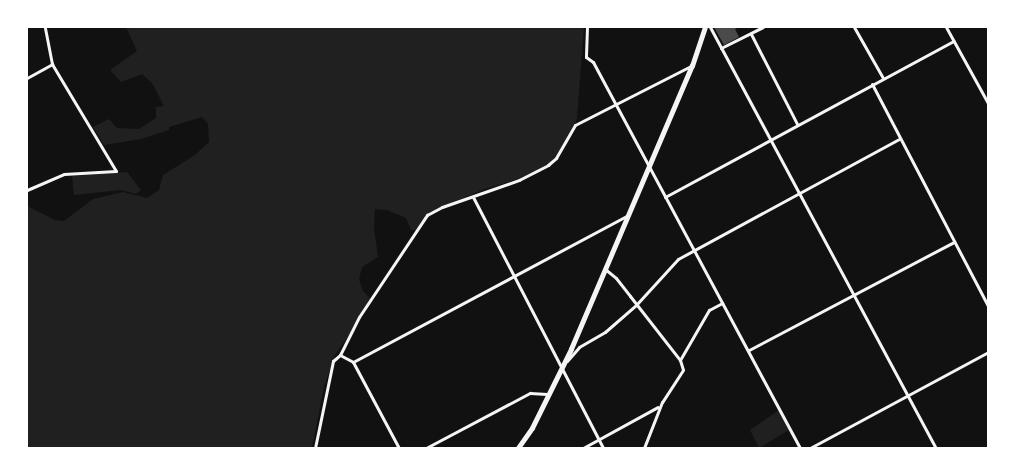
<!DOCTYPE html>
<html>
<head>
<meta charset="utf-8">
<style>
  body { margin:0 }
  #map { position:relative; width:1015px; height:475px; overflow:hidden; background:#111; font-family:Quicksand,sans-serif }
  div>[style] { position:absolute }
  .green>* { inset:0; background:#202020 }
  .building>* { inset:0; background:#4a4a4a }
  .minor>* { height:3px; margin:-1.5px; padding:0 1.5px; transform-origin:1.5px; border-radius:1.5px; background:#f5f5f5 }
  .secondary>* { height:4.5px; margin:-2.25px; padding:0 2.25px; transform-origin:2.25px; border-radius:2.25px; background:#f5f5f5 }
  span { translate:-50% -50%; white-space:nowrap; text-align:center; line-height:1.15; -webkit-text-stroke:6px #fff; paint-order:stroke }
  .frame { position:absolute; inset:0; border:28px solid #fff; pointer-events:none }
</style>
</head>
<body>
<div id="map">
  <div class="green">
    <div style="clip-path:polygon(126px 27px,584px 27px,577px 118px,568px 143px,541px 172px,485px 189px,436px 209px,416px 231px,411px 230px,406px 218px,387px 210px,375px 209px,374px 228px,378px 257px,362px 267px,359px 279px,363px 291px,373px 301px,335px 355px,324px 387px,312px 448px,27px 448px,27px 206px,55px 220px,64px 221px,93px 199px,123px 192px,147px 198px,159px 190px,163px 175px,195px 155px,209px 142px,208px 124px,202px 117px,169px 127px,169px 130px,141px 139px,104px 145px,93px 127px,109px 119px,117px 128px,139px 129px,156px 118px,156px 107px,164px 106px,152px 83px,142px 74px,121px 82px,110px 70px,137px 51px)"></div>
    <div style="clip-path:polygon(127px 172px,141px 190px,136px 194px,121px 190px,74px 195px,72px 176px)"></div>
    <div style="clip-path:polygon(779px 410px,789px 430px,759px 448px,750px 430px)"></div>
  </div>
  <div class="building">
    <div style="clip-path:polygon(714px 27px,739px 27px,735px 29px,739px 37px,724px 45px)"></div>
  </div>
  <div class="minor">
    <div style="left:587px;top:27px;width:30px;rotate:92deg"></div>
    <div style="left:586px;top:57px;width:9px;rotate:36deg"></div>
    <div style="left:593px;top:62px;width:438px;rotate:61.8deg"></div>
    <div style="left:710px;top:27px;width:478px;rotate:61.8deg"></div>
    <div style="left:854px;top:27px;width:59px;rotate:60.4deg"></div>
    <div style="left:946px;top:27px;width:87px;rotate:61.1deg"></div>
    <div style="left:751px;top:34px;width:101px;rotate:62.9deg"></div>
    <div style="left:721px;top:48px;width:47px;rotate:-26.6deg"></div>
    <div style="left:27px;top:78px;width:29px;rotate:-29deg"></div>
    <div style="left:872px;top:84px;width:250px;rotate:62.4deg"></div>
    <div style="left:27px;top:190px;width:40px;rotate:-23.4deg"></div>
    <div style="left:64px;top:174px;width:52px;rotate:-3.3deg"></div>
    <div style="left:116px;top:171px;width:125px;rotate:-120.9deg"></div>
    <div style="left:52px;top:64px;width:38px;rotate:-101deg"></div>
    <div style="left:473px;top:197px;width:283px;rotate:62.6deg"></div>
    <div style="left:665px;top:197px;width:328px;rotate:-28.4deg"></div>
    <div style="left:605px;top:269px;width:14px;rotate:39deg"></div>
    <div style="left:616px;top:278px;width:23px;rotate:52deg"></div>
    <div style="left:630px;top:296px;width:81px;rotate:52deg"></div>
    <div style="left:680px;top:360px;width:10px;rotate:73deg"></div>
    <div style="left:683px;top:370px;width:38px;rotate:123deg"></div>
    <div style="left:662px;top:402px;width:49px;rotate:111.4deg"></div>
    <div style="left:749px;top:350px;width:232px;rotate:-27.8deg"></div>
    <div style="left:340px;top:355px;width:15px;rotate:28deg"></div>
    <div style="left:353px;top:362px;width:98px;rotate:61.9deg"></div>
    <div style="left:680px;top:360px;width:58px;rotate:-59.9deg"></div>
    <div style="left:709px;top:310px;width:15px;rotate:-28deg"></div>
    <div style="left:567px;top:361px;width:18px;rotate:-49deg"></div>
    <div style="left:579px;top:347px;width:30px;rotate:-30deg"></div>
    <div style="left:605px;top:332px;width:41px;rotate:-41.1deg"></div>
    <div style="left:636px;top:305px;width:62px;rotate:-47.6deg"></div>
    <div style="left:678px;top:259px;width:251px;rotate:-28.5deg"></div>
    <div style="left:353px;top:362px;width:310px;rotate:-28.1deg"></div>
    <div style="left:315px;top:448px;width:89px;rotate:-78.3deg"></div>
    <div style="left:333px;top:361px;width:9px;rotate:-41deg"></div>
    <div style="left:340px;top:355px;width:42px;rotate:-63.4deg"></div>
    <div style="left:359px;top:317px;width:123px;rotate:-56.3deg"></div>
    <div style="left:427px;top:215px;width:17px;rotate:-28deg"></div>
    <div style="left:442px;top:207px;width:82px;rotate:-19.3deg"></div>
    <div style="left:519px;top:180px;width:33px;rotate:-27deg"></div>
    <div style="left:548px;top:165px;width:11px;rotate:-41deg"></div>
    <div style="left:556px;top:158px;width:38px;rotate:-60deg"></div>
    <div style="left:575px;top:125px;width:130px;rotate:-27deg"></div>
    <div style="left:426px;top:448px;width:118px;rotate:-27.9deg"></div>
    <div style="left:530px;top:393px;width:17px;rotate:3deg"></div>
    <div style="left:583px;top:448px;width:85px;rotate:-28.7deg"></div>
    <div style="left:810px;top:448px;width:202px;rotate:-28.3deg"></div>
  </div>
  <div class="secondary">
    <div style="left:518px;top:448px;width:24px;rotate:-55deg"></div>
    <div style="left:532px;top:428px;width:88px;rotate:-63.7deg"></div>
    <div style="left:571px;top:349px;width:308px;rotate:-66.9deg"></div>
    <div style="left:692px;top:66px;width:41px;rotate:-71.6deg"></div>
  </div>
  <div class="frame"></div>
</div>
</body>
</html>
